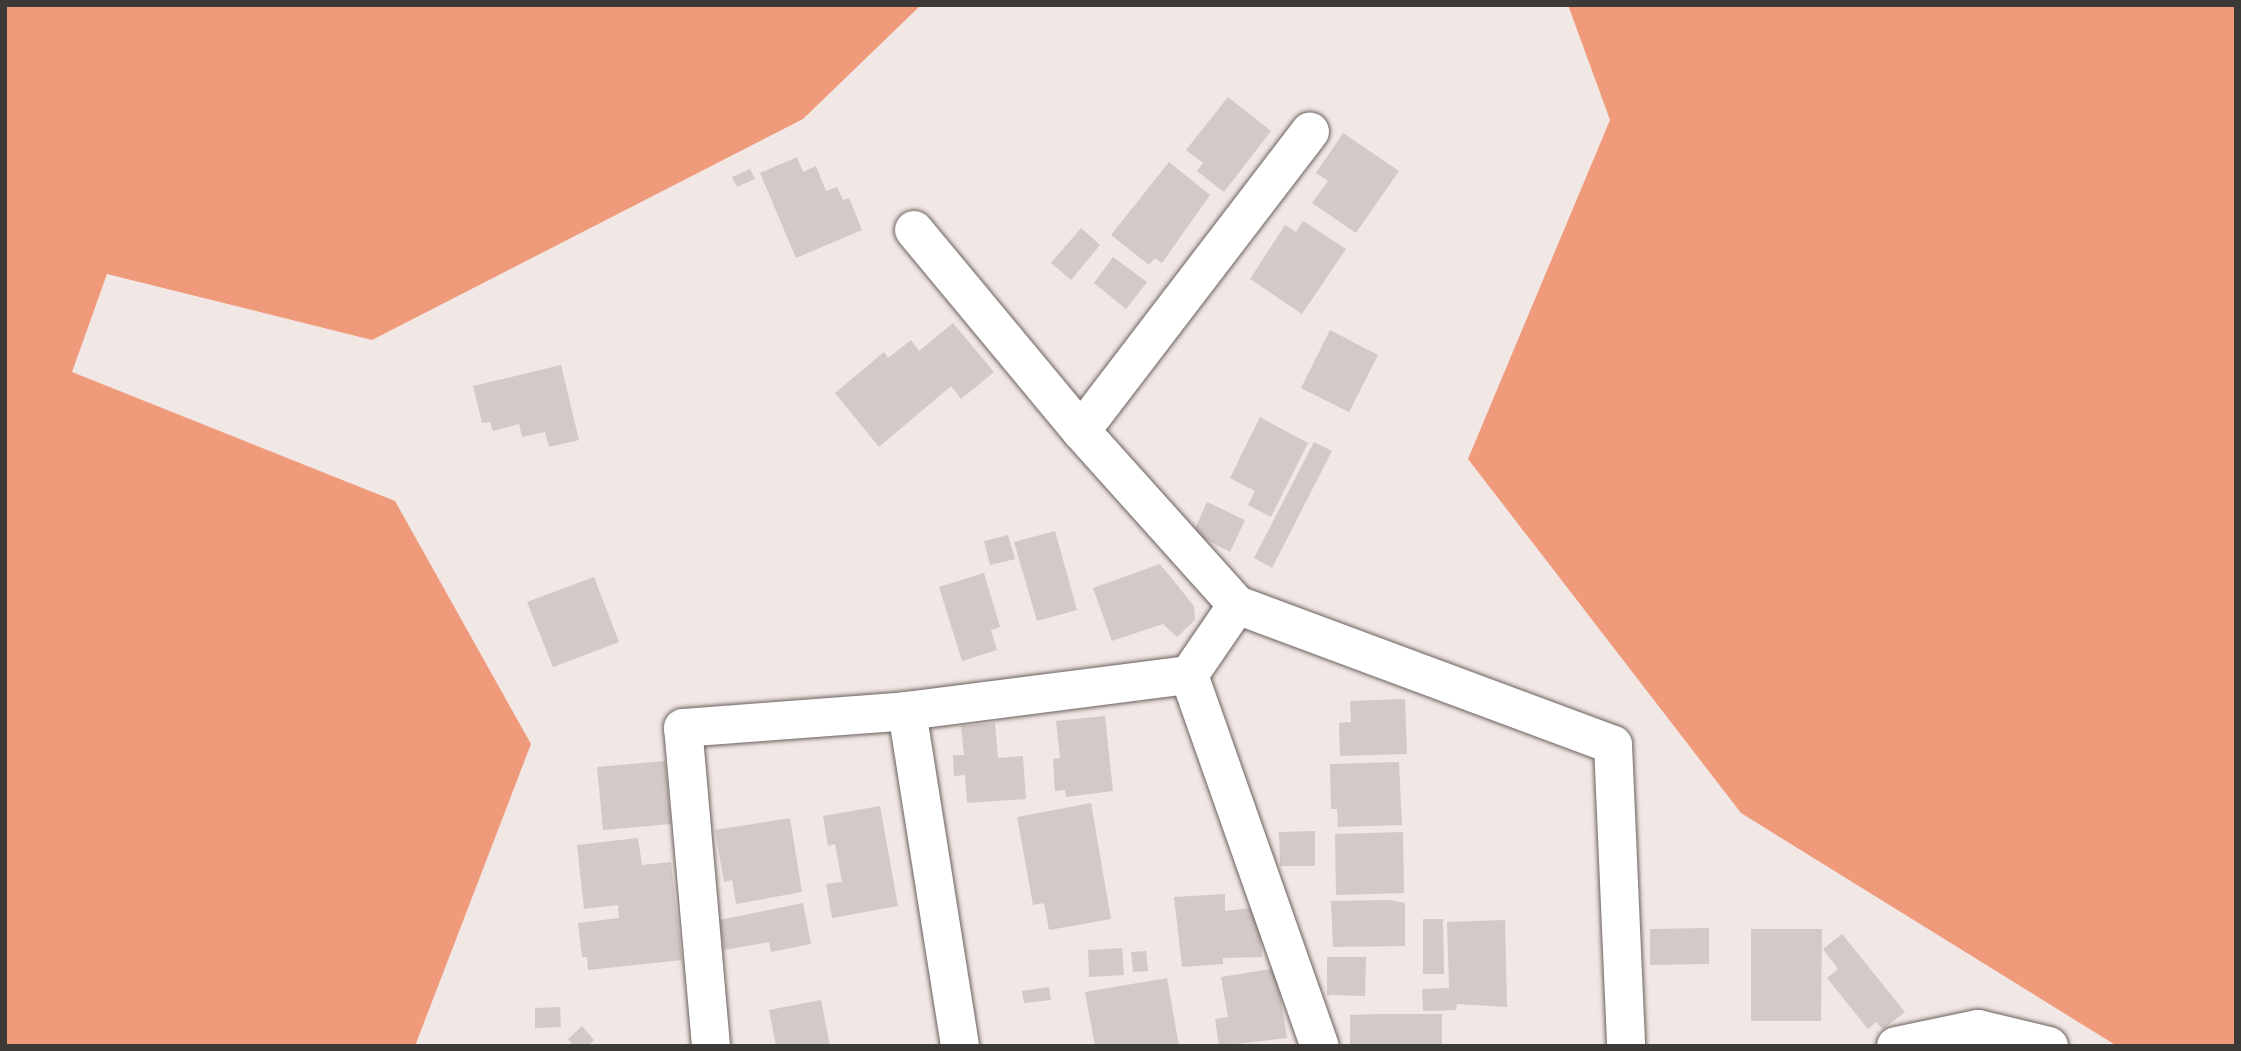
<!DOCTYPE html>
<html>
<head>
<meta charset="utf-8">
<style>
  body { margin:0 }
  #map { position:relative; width:2241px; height:1051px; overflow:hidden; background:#f1e7e4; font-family:Figtree,sans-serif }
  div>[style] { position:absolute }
  .forest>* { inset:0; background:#f09a7c }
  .building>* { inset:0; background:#d3c9c6 }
  .roads { filter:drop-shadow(0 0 2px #6a615e) drop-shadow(0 0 2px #6a615e) }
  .street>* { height:38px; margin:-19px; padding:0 19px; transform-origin:19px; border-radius:19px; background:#fff }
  span { translate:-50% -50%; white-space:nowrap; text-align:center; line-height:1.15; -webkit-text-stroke:5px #f1e7e4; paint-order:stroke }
  .frame { position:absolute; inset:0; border:7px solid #3c3937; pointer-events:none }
</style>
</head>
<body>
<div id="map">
  <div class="forest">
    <div style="clip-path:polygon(5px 5px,921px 5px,803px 119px,372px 340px,107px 274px,72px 372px,395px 501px,531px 744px,415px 1046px,5px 1046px)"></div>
    <div style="clip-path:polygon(1568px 5px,2236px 5px,2236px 1046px,2117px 1046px,1741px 813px,1468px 459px,1610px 120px)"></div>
  </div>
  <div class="building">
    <div style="clip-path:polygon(1228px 97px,1271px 131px,1224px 192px,1197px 171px,1203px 163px,1186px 150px)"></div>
    <div style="clip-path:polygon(1343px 133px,1399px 171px,1356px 233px,1312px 203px,1328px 181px,1316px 173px)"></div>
    <div style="clip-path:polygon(797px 157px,803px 172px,816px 166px,826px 191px,837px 187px,843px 200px,849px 198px,862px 230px,796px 258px,760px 173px)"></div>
    <div style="clip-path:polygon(1169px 162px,1210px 195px,1162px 263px,1155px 258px,1149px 265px,1111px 235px)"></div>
    <div style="clip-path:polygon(750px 169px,755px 179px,737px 187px,732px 177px)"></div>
    <div style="clip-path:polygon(1303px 221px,1346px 249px,1302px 314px,1250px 279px,1285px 225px,1296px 232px)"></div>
    <div style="clip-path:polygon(1081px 228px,1100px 245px,1071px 280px,1051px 263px)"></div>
    <div style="clip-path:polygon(1113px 257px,1147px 282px,1126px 309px,1094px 283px)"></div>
    <div style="clip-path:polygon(953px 323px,994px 372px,961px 399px,951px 386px,879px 447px,835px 393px,884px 352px,888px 358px,911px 340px,919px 351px)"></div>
    <div style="clip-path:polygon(1330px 330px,1378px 355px,1349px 412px,1301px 388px)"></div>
    <div style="clip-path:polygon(561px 365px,579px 440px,549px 447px,545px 432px,522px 437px,519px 424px,493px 431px,490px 422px,482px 423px,473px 386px)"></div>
    <div style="clip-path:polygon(1260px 417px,1308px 443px,1271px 517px,1248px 505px,1255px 491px,1230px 478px)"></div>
    <div style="clip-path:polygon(1314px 442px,1332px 451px,1272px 568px,1254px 558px)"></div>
    <div style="clip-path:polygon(1207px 502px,1245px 520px,1230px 552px,1193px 533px)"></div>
    <div style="clip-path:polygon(1055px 531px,1077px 610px,1037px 621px,1014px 542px)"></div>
    <div style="clip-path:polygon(1008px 535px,1015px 559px,990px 565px,984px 541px)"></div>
    <div style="clip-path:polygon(1160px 564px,1194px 606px,1195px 620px,1177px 637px,1163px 624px,1112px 641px,1093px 588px)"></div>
    <div style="clip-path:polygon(984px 573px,1000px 627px,991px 630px,997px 650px,962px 661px,939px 587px)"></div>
    <div style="clip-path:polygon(594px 577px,619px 642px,553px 667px,527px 602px)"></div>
    <div style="clip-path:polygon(1405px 699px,1407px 754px,1340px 756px,1339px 723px,1351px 722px,1350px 701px)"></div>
    <div style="clip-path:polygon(1105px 716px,1113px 791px,1066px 797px,1065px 790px,1055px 791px,1053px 759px,1060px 758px,1056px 721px)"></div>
    <div style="clip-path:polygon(995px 723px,998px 758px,1023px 756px,1026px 799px,967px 803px,965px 775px,954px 776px,953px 755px,964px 755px,961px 726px)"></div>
    <div style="clip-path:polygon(665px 761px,671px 824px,603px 830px,597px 767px)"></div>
    <div style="clip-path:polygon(1399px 762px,1402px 825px,1338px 827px,1337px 809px,1331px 809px,1330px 764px)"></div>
    <div style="clip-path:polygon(1091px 803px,1111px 919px,1049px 930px,1044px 903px,1033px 905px,1017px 817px)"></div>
    <div style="clip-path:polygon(880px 806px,898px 906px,832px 918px,826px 884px,842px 882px,835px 844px,828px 846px,823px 816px)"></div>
    <div style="clip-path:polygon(790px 818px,802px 892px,736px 904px,732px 880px,724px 882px,715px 830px)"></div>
    <div style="clip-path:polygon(1315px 831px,1315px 866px,1280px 866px,1279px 832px)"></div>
    <div style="clip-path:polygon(1403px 832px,1404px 893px,1336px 895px,1335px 834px)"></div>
    <div style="clip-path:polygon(638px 838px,642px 865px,671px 862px,682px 960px,588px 970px,587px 957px,582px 957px,578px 923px,619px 918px,618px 905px,584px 909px,577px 845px)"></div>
    <div style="clip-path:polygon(1225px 894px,1225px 911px,1259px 907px,1262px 957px,1223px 958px,1223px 964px,1182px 967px,1174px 897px)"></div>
    <div style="clip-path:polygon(1390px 900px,1405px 903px,1405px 946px,1333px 947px,1331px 901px)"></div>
    <div style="clip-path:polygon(803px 903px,811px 944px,771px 952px,769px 942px,724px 950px,719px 920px)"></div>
    <div style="clip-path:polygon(1423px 919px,1443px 919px,1444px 974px,1423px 974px)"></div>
    <div style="clip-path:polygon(1505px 920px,1507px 1007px,1457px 1004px,1456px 1010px,1423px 1011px,1422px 989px,1449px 988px,1447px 922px)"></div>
    <div style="clip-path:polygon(1709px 928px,1709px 964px,1650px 965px,1650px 929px)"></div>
    <div style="clip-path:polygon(1751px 929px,1822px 929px,1821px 1021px,1751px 1021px)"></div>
    <div style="clip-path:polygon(1842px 934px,1905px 1012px,1883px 1029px,1876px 1022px,1868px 1029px,1827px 978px,1838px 969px,1823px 949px)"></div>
    <div style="clip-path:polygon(1122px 948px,1124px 975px,1089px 977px,1088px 950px)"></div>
    <div style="clip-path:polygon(1146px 951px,1148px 971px,1133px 972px,1131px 952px)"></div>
    <div style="clip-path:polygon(1327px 957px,1366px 957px,1365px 996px,1327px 995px)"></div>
    <div style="clip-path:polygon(1276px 968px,1287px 1038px,1219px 1046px,1215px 1019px,1228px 1017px,1221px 977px)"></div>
    <div style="clip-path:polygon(1167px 978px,1179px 1046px,1095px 1046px,1085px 992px)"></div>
    <div style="clip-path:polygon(1049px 987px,1051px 1000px,1024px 1003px,1022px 991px)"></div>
    <div style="clip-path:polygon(821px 1000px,830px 1046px,776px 1046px,769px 1010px)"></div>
    <div style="clip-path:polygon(560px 1007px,561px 1027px,535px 1028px,535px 1008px)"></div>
    <div style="clip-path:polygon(1379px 1014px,1442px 1014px,1442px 1046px,1350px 1046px,1350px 1015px)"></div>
    <div style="clip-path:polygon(582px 1026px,594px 1040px,588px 1046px,574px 1046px,568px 1039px)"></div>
  </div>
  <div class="roads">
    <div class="street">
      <div style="left:914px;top:230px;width:261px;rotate:50.3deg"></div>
      <div style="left:1081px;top:431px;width:234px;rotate:48.1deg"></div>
      <div style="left:1237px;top:605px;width:401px;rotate:20.4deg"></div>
      <div style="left:1613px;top:745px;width:301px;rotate:87.5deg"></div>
      <div style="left:1081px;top:431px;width:377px;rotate:-52.6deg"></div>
      <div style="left:1189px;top:675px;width:393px;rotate:70.6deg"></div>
      <div style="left:907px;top:711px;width:339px;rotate:81deg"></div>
      <div style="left:711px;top:1046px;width:319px;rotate:-95deg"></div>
      <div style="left:683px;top:728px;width:225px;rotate:-4.3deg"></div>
      <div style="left:907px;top:711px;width:284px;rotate:-7.3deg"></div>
      <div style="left:1189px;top:675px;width:85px;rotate:-55.6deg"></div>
      <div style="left:1896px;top:1046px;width:84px;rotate:-11.7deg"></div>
      <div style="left:1978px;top:1029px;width:73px;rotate:13.5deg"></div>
    </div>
  </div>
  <div class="frame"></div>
</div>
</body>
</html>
